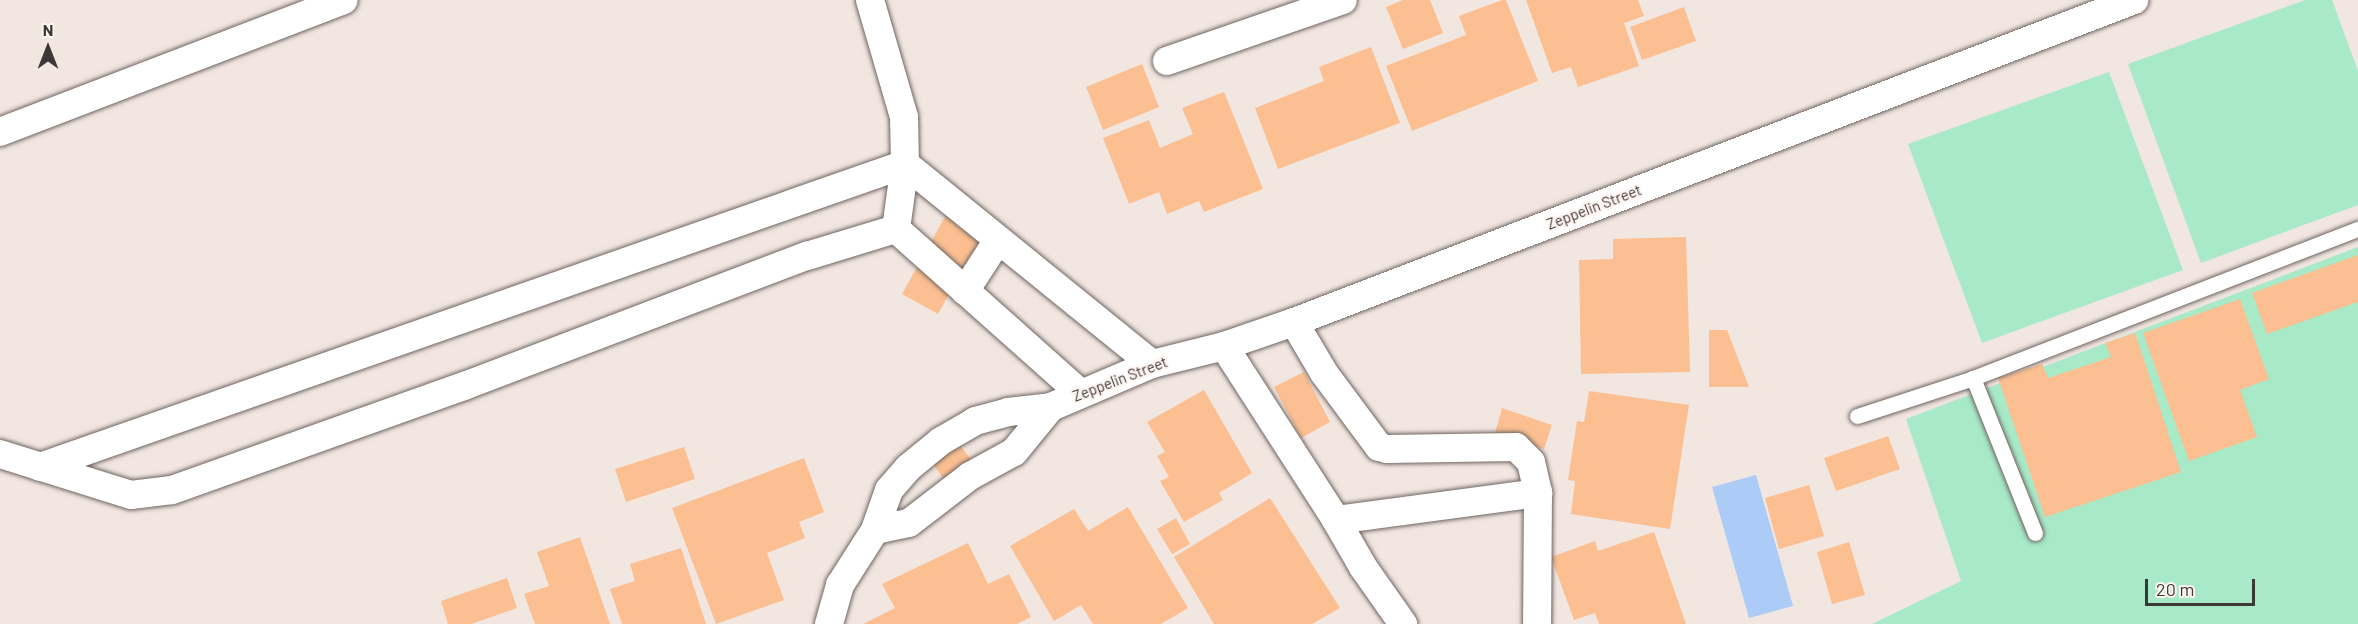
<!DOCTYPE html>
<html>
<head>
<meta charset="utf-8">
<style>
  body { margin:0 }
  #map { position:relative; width:2358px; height:624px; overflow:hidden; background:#f2e6e1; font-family:Barlow,sans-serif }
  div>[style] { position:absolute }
  .green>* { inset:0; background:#a8e9c8 }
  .water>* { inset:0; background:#accbf6 }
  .building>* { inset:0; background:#fbbf91 }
  .roads { filter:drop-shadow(0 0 2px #6f6561) drop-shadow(0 0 2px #6f6561) }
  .lane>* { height:15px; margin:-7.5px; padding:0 7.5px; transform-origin:7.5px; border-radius:7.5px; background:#fff }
  .street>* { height:28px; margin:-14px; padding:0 14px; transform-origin:14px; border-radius:14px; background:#fff }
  span { translate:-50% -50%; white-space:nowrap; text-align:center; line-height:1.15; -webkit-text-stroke:4.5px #fef4f0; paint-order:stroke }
  .street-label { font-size:15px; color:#3c3836 }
  .north { position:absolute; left:18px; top:18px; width:60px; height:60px; -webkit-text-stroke:4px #fef4f0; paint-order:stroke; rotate:0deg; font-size:16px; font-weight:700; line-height:24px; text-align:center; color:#3c3836 }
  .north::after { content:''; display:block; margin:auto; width:21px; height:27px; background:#3c3836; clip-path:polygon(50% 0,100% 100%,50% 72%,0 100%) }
  .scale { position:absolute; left:2145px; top:579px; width:110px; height:27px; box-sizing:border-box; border:3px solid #3c3836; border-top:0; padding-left:8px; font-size:18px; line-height:21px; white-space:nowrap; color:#3c3836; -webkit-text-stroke:4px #fef4f0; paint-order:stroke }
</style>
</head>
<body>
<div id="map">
  <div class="green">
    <div style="clip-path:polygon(2305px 0,2332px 0,2358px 71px,2358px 205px,2201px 263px,2128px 64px)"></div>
    <div style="clip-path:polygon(2109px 72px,2183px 270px,1982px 343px,1908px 144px)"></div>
    <div style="clip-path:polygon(2358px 247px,2358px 624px,1872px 624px,1961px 581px,1906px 419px)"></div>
  </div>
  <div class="water">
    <div style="clip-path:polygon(1756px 475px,1793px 606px,1749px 618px,1712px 487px)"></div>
  </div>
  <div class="building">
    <div style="clip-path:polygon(1403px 0,1430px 0,1443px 33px,1403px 49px,1386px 7px)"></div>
    <div style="clip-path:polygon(1502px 0,1506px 0,1538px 81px,1412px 131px,1386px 66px,1466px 35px,1459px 16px)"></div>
    <div style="clip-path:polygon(1526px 0,1638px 0,1644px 16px,1624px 23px,1639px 66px,1578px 87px,1571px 67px,1552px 73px)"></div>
    <div style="clip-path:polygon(1684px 7px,1696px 41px,1642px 60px,1630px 27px)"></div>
    <div style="clip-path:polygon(1371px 47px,1400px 123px,1278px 169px,1255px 108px,1324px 81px,1319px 67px)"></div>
    <div style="clip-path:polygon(1142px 64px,1159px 107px,1103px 130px,1086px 87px)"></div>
    <div style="clip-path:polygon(1224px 92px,1263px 189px,1204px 212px,1199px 201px,1167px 214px,1159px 192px,1129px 204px,1103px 138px,1149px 120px,1160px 148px,1193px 134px,1182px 108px)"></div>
    <div style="clip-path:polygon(956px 197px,986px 229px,938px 314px,902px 294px)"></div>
    <div style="clip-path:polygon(1686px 237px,1690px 372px,1581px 374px,1579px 260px,1613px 259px,1613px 239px)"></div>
    <div style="clip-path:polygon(2358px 255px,2358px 302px,2267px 334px,2252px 293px)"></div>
    <div style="clip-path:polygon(2240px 299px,2269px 379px,2240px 390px,2257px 437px,2189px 461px,2143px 333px)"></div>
    <div style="clip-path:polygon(1709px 330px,1727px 330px,1749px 387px,1709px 387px)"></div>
    <div style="clip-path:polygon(2135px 333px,2181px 472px,2045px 517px,1998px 378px,2042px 364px,2048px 378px,2111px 357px,2105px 343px)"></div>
    <div style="clip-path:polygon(1304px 372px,1330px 422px,1301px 438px,1274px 387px)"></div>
    <div style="clip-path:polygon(1204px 390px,1252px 473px,1219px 493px,1223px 500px,1184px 522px,1160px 481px,1169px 477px,1157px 456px,1165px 452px,1147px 422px)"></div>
    <div style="clip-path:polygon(1589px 391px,1689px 405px,1670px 529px,1571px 514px,1575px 481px,1568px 480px,1577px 421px,1584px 422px)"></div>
    <div style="clip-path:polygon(1502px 408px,1552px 425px,1544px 449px,1495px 433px)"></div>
    <div style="clip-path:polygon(1888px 436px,1900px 469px,1836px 491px,1824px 458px)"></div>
    <div style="clip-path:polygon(957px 441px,972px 461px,945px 481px,931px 461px)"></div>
    <div style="clip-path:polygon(684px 447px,695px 479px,626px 502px,615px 469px)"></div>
    <div style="clip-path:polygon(804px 458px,824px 512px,799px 522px,805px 538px,767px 553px,784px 600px,716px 624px,672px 508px)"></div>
    <div style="clip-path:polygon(1809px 485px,1824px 536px,1779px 549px,1765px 498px)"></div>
    <div style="clip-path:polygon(1270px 498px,1340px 608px,1312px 624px,1214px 624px,1174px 557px)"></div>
    <div style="clip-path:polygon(1128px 507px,1188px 608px,1161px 624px,1093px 624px,1081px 605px,1054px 621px,1010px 546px,1074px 509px,1088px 531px)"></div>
    <div style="clip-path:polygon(1176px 518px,1190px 544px,1172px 554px,1157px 529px)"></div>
    <div style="clip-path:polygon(1654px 532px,1686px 624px,1599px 624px,1595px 613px,1574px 620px,1551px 557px,1595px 541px,1598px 551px)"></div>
    <div style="clip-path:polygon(580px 537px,610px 624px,535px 624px,524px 594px,549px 586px,537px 552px)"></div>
    <div style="clip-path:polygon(1849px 542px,1865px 595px,1832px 604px,1817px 552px)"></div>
    <div style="clip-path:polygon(968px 543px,988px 584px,1009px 574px,1031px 617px,1017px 624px,863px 624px,895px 608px,882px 584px)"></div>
    <div style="clip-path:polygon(681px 548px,706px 624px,622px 624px,610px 589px,635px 581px,630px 564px)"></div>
    <div style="clip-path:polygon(507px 578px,517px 608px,471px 624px,448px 624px,441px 601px)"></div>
  </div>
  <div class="roads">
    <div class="lane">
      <div style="left:1973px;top:378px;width:167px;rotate:68.2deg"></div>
      <div style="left:1857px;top:416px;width:122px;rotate:-18.1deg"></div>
      <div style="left:1973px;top:378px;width:413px;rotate:-21.2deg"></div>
    </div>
    <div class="street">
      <div style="left:870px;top:0;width:122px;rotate:73.8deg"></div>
      <div style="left:904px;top:117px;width:47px;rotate:88.8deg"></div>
      <div style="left:905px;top:164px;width:66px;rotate:97.9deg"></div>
      <div style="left:1167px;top:61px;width:186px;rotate:-19.1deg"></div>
      <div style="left:0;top:132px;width:368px;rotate:-21deg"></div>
      <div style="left:965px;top:291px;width:61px;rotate:-57.1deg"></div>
      <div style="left:1294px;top:322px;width:59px;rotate:59.5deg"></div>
      <div style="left:1324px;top:373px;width:92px;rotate:53.4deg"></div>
      <div style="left:1379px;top:447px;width:8px;rotate:14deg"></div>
      <div style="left:1387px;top:449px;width:129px;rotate:-0.9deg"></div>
      <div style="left:1516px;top:447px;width:21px;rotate:45deg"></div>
      <div style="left:1531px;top:462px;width:32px;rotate:77deg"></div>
      <div style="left:1538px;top:493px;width:131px;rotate:90.4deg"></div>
      <div style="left:1224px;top:346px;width:207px;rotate:57.2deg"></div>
      <div style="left:1336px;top:520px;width:54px;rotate:60.1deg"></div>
      <div style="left:1363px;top:567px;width:70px;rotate:54.9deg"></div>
      <div style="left:0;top:454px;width:137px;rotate:17.4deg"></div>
      <div style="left:131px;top:495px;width:41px;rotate:-7deg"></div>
      <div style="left:172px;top:490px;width:310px;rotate:-19.6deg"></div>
      <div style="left:464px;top:386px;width:367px;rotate:-20.8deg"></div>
      <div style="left:807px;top:256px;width:93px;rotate:-16.9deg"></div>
      <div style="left:896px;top:229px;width:246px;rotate:41.7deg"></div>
      <div style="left:40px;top:467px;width:917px;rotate:-19.3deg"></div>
      <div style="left:905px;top:164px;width:318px;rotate:39deg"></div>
      <div style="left:1336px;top:520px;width:204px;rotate:-7.6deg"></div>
      <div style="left:875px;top:530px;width:35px;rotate:-12deg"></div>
      <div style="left:909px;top:523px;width:77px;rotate:-37.6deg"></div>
      <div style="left:970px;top:476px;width:50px;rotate:-28.6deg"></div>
      <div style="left:1014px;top:452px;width:58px;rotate:-50.6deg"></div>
      <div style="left:829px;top:624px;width:41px;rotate:-74.2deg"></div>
      <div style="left:840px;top:585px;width:65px;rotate:-57.5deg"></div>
      <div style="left:875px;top:530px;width:42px;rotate:-70.7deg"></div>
      <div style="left:889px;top:490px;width:29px;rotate:-49deg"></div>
      <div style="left:908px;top:468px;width:43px;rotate:-39.3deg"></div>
      <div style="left:941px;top:441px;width:39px;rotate:-30deg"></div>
      <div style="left:975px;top:421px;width:34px;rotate:-15deg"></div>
      <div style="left:1008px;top:412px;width:43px;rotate:-6.6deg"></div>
      <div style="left:1051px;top:407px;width:110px;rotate:-23.1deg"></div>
      <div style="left:1152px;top:364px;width:74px;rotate:-14deg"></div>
      <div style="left:1224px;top:346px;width:74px;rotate:-18.9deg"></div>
      <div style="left:1294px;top:322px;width:900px;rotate:-20.97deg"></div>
    </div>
  </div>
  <div class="street-label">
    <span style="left:1594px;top:207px;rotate:-21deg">Zeppelin Street</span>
    <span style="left:1120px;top:379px;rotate:-21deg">Zeppelin Street</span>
  </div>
  <div class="north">N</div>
  <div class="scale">20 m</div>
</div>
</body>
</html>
